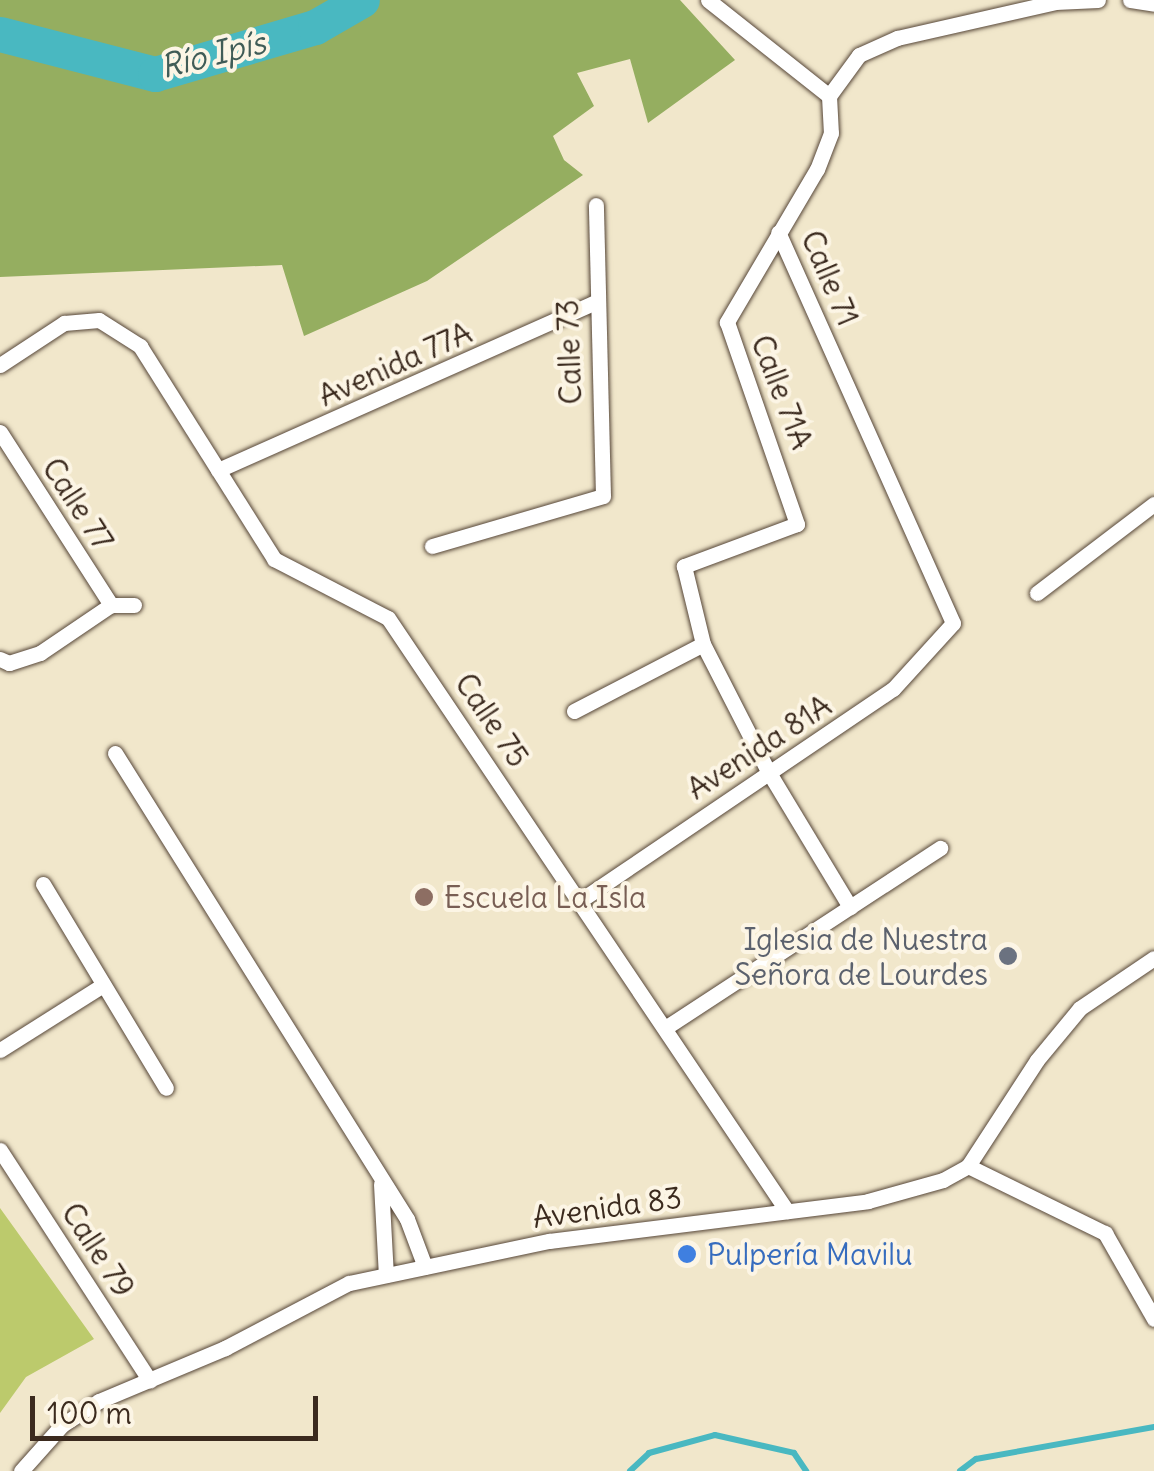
<!DOCTYPE html>
<html>
<head>
<meta charset="utf-8">
<style>
  body { margin:0 }
  #map { position:relative; width:1154px; height:1471px; overflow:hidden; background:#f1e7cb; font-family:Delius,sans-serif }
  div>[style] { position:absolute }
  .green>* { inset:0; background:#bcca6c }
  .forest>* { inset:0; background:#95ae60 }
  .stream>* { height:6px; margin:-3px; padding:0 3px; transform-origin:3px; border-radius:3px; background:#49b8c1 }
  .river>* { height:35px; margin:-17.5px; padding:0 17.5px; transform-origin:17.5px; border-radius:17.5px; background:#49b8c1 }
  .roads { filter:drop-shadow(0 0 2px #564638) drop-shadow(0 0 2px #564638) }
  .minor>* { height:15px; margin:-7.5px; padding:0 7.5px; transform-origin:7.5px; border-radius:7.5px; background:#fff }
  .dots>* { width:28px; height:28px; translate:-50% -50%; box-sizing:border-box; border:5px solid #fcf5e5; border-radius:50% }
  span { translate:-50% -50%; white-space:nowrap; text-align:center; line-height:1.15; -webkit-text-stroke:8px #fcf5e5; paint-order:stroke }
  .street-label { font-size:30px; color:#3b2a1e }
  .education-label { font-size:30px; color:#785e54 }
  .left { translate:0 -50%; text-align:left }
  .worship-label { font-size:30px; color:#5b616d }
  .right { translate:-100% -50%; text-align:right }
  .shop-label { font-size:30px; color:#366cbe }
  .water-label { font-size:32px; color:#405c57; font-style:italic }
  .scale { position:absolute; left:30px; top:1396px; width:288px; height:45px; box-sizing:border-box; border:5px solid #3b2a1e; border-top:0; padding-left:12px; font-size:30px; line-height:35px; white-space:nowrap; color:#3b2a1e; -webkit-text-stroke:8px #fcf5e5; paint-order:stroke }
</style>
</head>
<body>
<div id="map">
  <div class="green">
    <div style="clip-path:polygon(0 1208px,94px 1339px,26px 1377px,0 1413px)"></div>
  </div>
  <div class="forest">
    <div style="clip-path:polygon(0 0,680px 0,735px 60px,648px 123px,630px 59px,577px 73px,594px 106px,553px 136px,564px 160px,583px 175px,427px 281px,304px 336px,282px 265px,0 277px)"></div>
  </div>
  <div class="stream">
    <div style="left:630px;top:1471px;width:26px;rotate:-43deg"></div>
    <div style="left:649px;top:1453px;width:68px;rotate:-15.3deg"></div>
    <div style="left:715px;top:1435px;width:81px;rotate:12.8deg"></div>
    <div style="left:794px;top:1453px;width:22px;rotate:56deg"></div>
    <div style="left:960px;top:1471px;width:20px;rotate:-37deg"></div>
    <div style="left:976px;top:1459px;width:181px;rotate:-10.2deg"></div>
  </div>
  <div class="river">
    <div style="left:0;top:34px;width:160px;rotate:14.5deg"></div>
    <div style="left:155px;top:74px;width:167px;rotate:-16.4deg"></div>
    <div style="left:315px;top:27px;width:54px;rotate:-29.9deg"></div>
  </div>
  <div class="roads">
    <div class="minor">
      <div style="left:708px;top:0;width:154px;rotate:38.4deg"></div>
      <div style="left:1130px;top:0;width:24px;rotate:9deg"></div>
      <div style="left:829px;top:96px;width:37px;rotate:87deg"></div>
      <div style="left:831px;top:133px;width:39px;rotate:111deg"></div>
      <div style="left:817px;top:169px;width:178px;rotate:120.5deg"></div>
      <div style="left:727px;top:322px;width:214px;rotate:70.9deg"></div>
      <div style="left:797px;top:524px;width:121px;rotate:159.6deg"></div>
      <div style="left:684px;top:566px;width:80px;rotate:76.3deg"></div>
      <div style="left:703px;top:644px;width:143px;rotate:62.9deg"></div>
      <div style="left:768px;top:771px;width:159px;rotate:58.9deg"></div>
      <div style="left:829px;top:96px;width:51px;rotate:-53.8deg"></div>
      <div style="left:859px;top:55px;width:42px;rotate:-24.1deg"></div>
      <div style="left:897px;top:38px;width:162px;rotate:-12.8deg"></div>
      <div style="left:1055px;top:2px;width:43px;rotate:-2.7deg"></div>
      <div style="left:0;top:365px;width:77px;rotate:-33.3deg"></div>
      <div style="left:64px;top:323px;width:35px;rotate:-5deg"></div>
      <div style="left:99px;top:320px;width:49px;rotate:32.4deg"></div>
      <div style="left:140px;top:346px;width:252px;rotate:57.8deg"></div>
      <div style="left:274px;top:559px;width:128px;rotate:27.4deg"></div>
      <div style="left:388px;top:618px;width:715px;rotate:56.07deg"></div>
      <div style="left:0;top:432px;width:206px;rotate:57.3deg"></div>
      <div style="left:218px;top:470px;width:411px;rotate:-24deg"></div>
      <div style="left:432px;top:546px;width:178px;rotate:-16.3deg"></div>
      <div style="left:603px;top:496px;width:291px;rotate:-91.4deg"></div>
      <div style="left:1037px;top:593px;width:147px;rotate:-37.3deg"></div>
      <div style="left:0;top:659px;width:10px;rotate:24deg"></div>
      <div style="left:9px;top:663px;width:33px;rotate:-18deg"></div>
      <div style="left:40px;top:653px;width:86px;rotate:-34.1deg"></div>
      <div style="left:111px;top:605px;width:23px"></div>
      <div style="left:574px;top:711px;width:145px;rotate:-27.4deg"></div>
      <div style="left:115px;top:753px;width:550px;rotate:57.93deg"></div>
      <div style="left:407px;top:1219px;width:51px;rotate:69.4deg"></div>
      <div style="left:43px;top:884px;width:238px;rotate:58.9deg"></div>
      <div style="left:581px;top:900px;width:377px;rotate:-34.1deg"></div>
      <div style="left:893px;top:689px;width:89px;rotate:-47.7deg"></div>
      <div style="left:953px;top:623px;width:428px;rotate:-114.1deg"></div>
      <div style="left:665px;top:1028px;width:329px;rotate:-33.2deg"></div>
      <div style="left:0;top:1050px;width:122px;rotate:-32.3deg"></div>
      <div style="left:0;top:1150px;width:275px;rotate:57deg"></div>
      <div style="left:968px;top:1166px;width:153px;rotate:26.1deg"></div>
      <div style="left:1105px;top:1233px;width:99px;rotate:60.3deg"></div>
      <div style="left:381px;top:1184px;width:91px;rotate:86.9deg"></div>
      <div style="left:21px;top:1471px;width:62px;rotate:-48.3deg"></div>
      <div style="left:62px;top:1425px;width:44px;rotate:-33deg"></div>
      <div style="left:99px;top:1401px;width:137px;rotate:-22.8deg"></div>
      <div style="left:225px;top:1348px;width:140px;rotate:-27.7deg"></div>
      <div style="left:349px;top:1283px;width:204px;rotate:-11.9deg"></div>
      <div style="left:549px;top:1241px;width:321px;rotate:-7.1deg"></div>
      <div style="left:868px;top:1201px;width:78px;rotate:-15.6deg"></div>
      <div style="left:943px;top:1180px;width:29px;rotate:-29deg"></div>
      <div style="left:968px;top:1166px;width:126px;rotate:-56.9deg"></div>
      <div style="left:1037px;top:1060px;width:67px;rotate:-50.4deg"></div>
      <div style="left:1080px;top:1008px;width:89px;rotate:-34deg"></div>
    </div>
  </div>
  <div class="dots">
    <div style="left:424px;top:897px;background:#8d6e63"></div>
    <div style="left:1008px;top:956px;background:#6b7280"></div>
    <div style="left:687px;top:1254px;background:#3f7fe0"></div>
  </div>
  <div class="street-label">
    <span style="left:830px;top:278px;rotate:67deg">Calle 71</span>
    <span style="left:569px;top:352px;rotate:-92deg">Calle 73</span>
    <span style="left:395px;top:364px;rotate:-24deg">Avenida 77A</span>
    <span style="left:782px;top:392px;rotate:69deg">Calle 71A</span>
    <span style="left:78px;top:504px;rotate:57deg">Calle 77</span>
    <span style="left:492px;top:720px;rotate:56deg">Calle 75</span>
    <span style="left:759px;top:747px;rotate:-33deg">Avenida 81A</span>
    <span style="left:607px;top:1207px;rotate:-8deg">Avenida 83</span>
    <span style="left:98px;top:1250px;rotate:57deg">Calle 79</span>
  </div>
  <div class="education-label">
    <span class="left" style="left:444px;top:897px">Escuela La Isla</span>
  </div>
  <div class="worship-label">
    <span class="right" style="left:988px;top:956px">Iglesia de Nuestra<br>Señora de Lourdes</span>
  </div>
  <div class="shop-label">
    <span class="left" style="left:707px;top:1254px">Pulpería Mavilu</span>
  </div>
  <div class="water-label">
    <span style="left:213px;top:55px;rotate:-14deg">Río Ipís</span>
  </div>
  <div class="scale">100 m</div>
</div>
</body>
</html>
